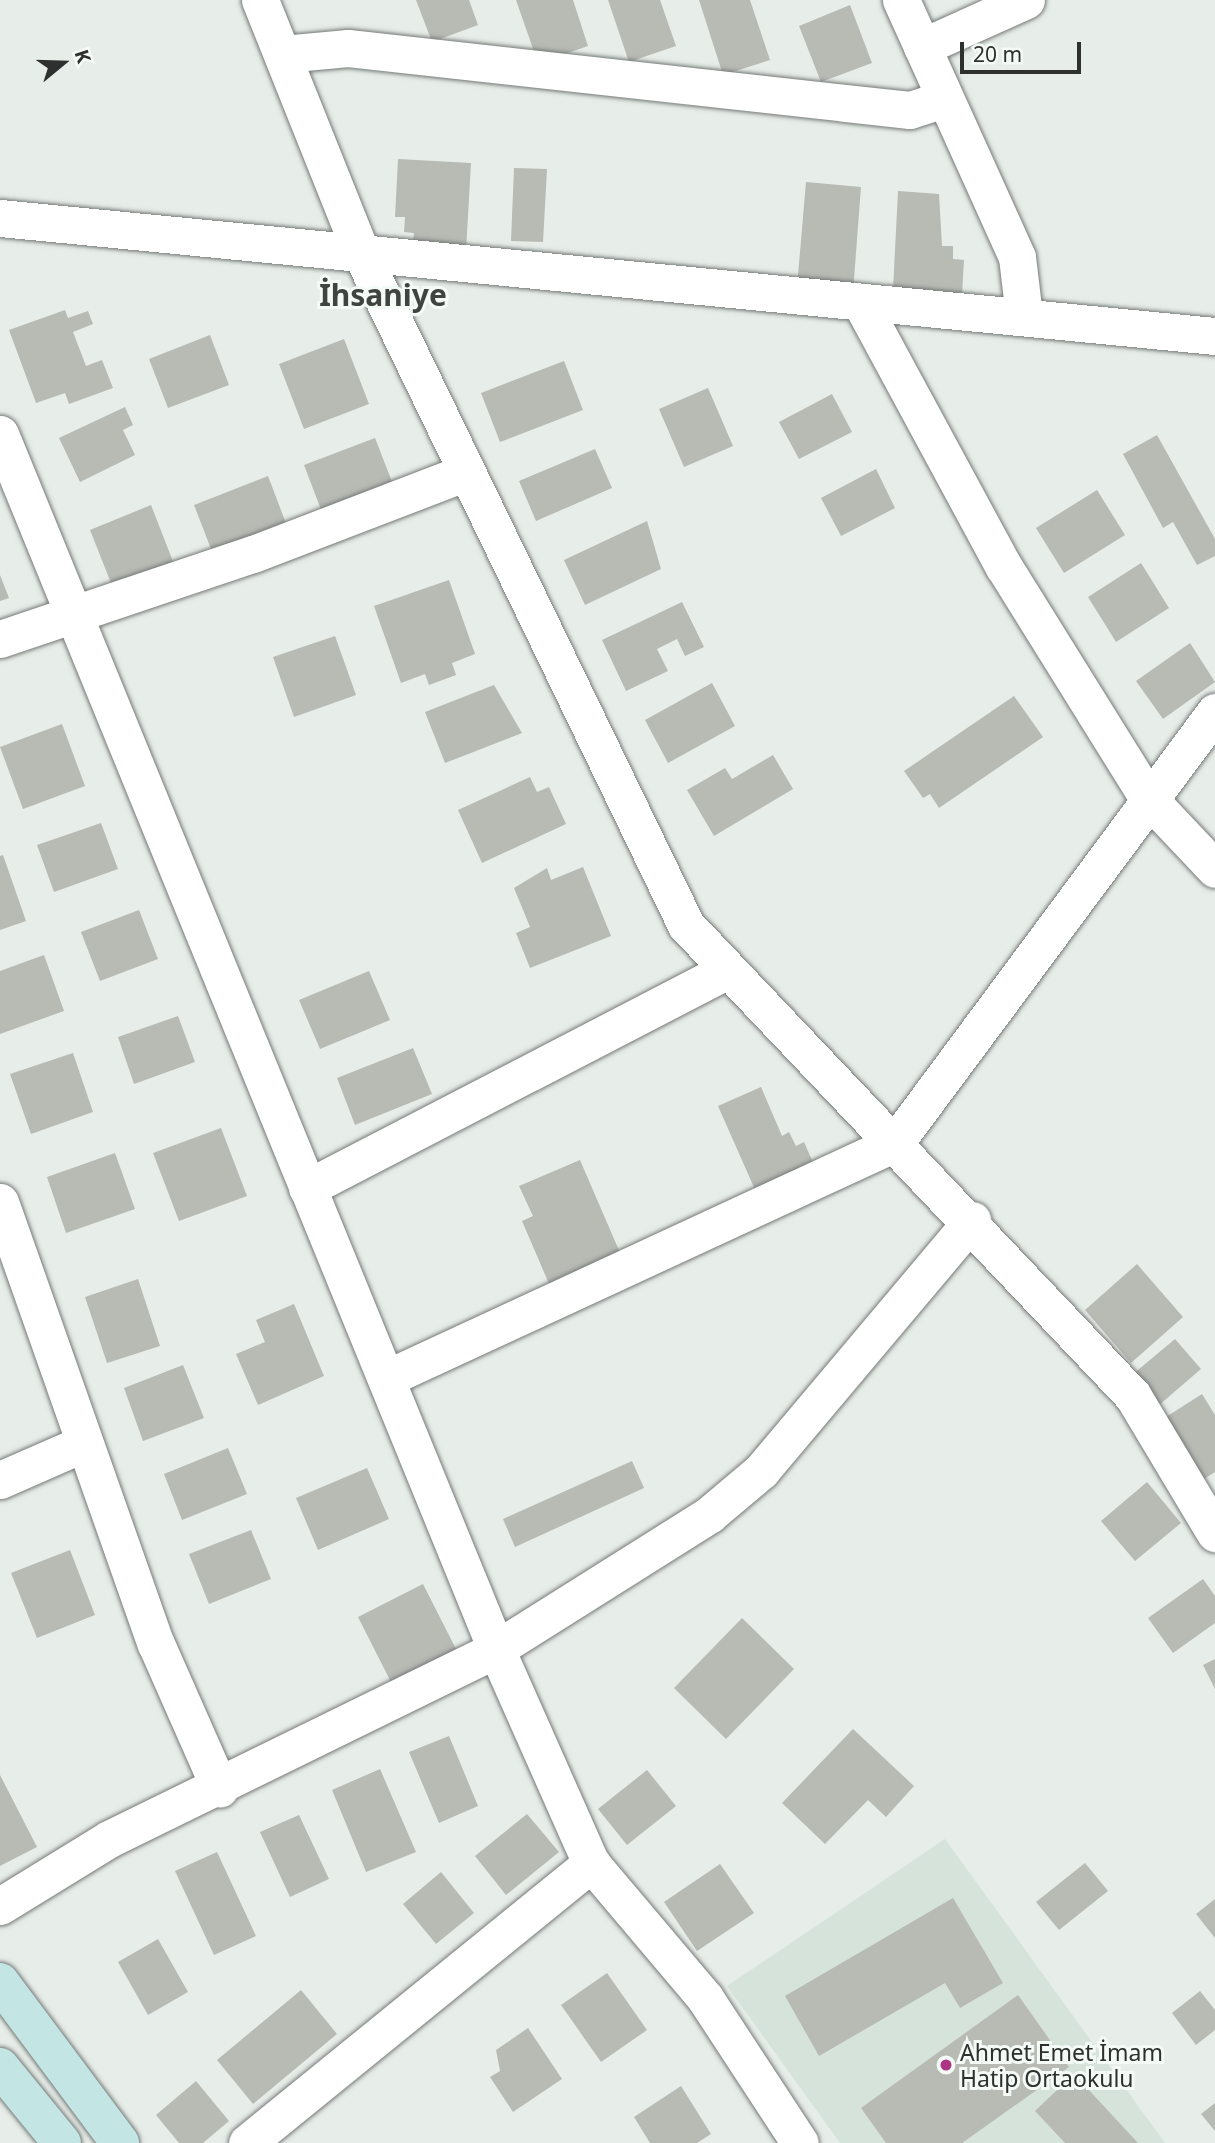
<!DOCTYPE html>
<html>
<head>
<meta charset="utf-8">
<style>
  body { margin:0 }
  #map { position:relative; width:1215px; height:2143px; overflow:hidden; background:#e7ede9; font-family:"Noto Sans",sans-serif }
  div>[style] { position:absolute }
  .built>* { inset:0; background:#d6e3da }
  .building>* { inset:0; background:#b8bab4 }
  .roads { filter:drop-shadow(0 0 2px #757a77) drop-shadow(0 0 2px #757a77) }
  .minor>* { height:37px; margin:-18.5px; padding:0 18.5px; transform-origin:18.5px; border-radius:18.5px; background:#fff }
  .secondary>* { height:38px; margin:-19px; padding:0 19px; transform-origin:19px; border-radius:19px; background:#c3e6e5 }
  .dots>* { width:19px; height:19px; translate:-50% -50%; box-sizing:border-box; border:4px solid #f4faf6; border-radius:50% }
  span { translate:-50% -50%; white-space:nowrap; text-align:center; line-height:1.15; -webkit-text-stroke:6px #f4faf6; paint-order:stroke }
  .poi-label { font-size:23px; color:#2e302f }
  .left { translate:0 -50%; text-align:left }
  .district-label { font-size:30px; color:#3f4441; font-weight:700 }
  .north { position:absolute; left:28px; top:28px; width:70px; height:70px; -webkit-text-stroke:5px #f4faf6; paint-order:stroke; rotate:71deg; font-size:19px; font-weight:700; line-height:28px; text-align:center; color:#2e302f }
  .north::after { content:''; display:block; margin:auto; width:24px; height:32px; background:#2e302f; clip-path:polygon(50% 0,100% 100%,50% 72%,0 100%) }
  .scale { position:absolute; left:960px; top:42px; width:121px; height:32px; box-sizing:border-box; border:4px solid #2e302f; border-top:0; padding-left:9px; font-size:21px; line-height:24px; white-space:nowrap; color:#2e302f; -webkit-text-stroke:5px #f4faf6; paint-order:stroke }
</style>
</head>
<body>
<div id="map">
  <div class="built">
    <div style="clip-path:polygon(945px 1839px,1165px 2143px,840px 2143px,727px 1986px)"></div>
  </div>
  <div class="building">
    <div style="clip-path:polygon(416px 0,469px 0,478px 25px,432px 42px)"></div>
    <div style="clip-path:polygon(516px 0,573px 0,588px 46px,538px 63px)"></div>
    <div style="clip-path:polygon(608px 0,660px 0,676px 46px,629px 62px)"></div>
    <div style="clip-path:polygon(699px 0,750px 0,770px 60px,723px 75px)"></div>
    <div style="clip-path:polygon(850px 5px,872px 63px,821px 82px,799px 26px)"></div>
    <div style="clip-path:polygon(398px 159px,471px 163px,466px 251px,412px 248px,414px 233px,404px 232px,405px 217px,395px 217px)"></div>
    <div style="clip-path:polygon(514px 168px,547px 169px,543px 242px,511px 241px)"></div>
    <div style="clip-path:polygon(806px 182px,861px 187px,853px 292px,797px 287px)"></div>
    <div style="clip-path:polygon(898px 191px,939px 194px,942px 246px,953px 246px,953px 259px,964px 260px,962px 295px,893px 290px)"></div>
    <div style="clip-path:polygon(65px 310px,68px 318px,88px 311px,93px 324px,73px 332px,86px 366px,102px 360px,113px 388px,69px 404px,65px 393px,36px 403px,9px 330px)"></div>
    <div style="clip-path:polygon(210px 335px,229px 385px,168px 408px,149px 359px)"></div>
    <div style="clip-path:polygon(344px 339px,369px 404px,304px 429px,279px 364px)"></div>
    <div style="clip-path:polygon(564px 361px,583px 410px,500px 442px,481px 393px)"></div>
    <div style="clip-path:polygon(708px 388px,733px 446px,684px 467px,659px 409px)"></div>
    <div style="clip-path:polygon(832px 394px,852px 432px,799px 459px,779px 422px)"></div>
    <div style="clip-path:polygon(125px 407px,133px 425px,123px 430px,135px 455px,80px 482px,59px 438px)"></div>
    <div style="clip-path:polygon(1157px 435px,1215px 539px,1215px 556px,1197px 565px,1173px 522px,1163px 528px,1123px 454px)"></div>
    <div style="clip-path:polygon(375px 438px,396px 492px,325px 520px,304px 465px)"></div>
    <div style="clip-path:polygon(595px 449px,612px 488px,536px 521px,519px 481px)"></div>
    <div style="clip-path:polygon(876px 469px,895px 508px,841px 536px,821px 498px)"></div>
    <div style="clip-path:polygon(268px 476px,287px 526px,213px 554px,194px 505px)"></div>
    <div style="clip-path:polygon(1097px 490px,1125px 535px,1064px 573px,1036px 528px)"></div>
    <div style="clip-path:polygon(151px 505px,174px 564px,113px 588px,90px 530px)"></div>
    <div style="clip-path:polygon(647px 521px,661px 569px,585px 605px,564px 560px)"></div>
    <div style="clip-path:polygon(1141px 563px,1169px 608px,1116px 642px,1088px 597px)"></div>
    <div style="clip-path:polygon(0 575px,9px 598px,0 601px)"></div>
    <div style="clip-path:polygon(449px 580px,475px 654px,452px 663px,456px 675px,429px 685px,425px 674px,401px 683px,374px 606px)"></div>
    <div style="clip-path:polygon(682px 602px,704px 647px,685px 656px,677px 639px,657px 649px,668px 671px,626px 691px,602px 640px)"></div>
    <div style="clip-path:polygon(335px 636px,356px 695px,294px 717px,273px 657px)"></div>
    <div style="clip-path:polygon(1190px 643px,1215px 682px,1163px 719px,1136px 681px)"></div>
    <div style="clip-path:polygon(712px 683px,735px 726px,668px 763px,645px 720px)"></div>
    <div style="clip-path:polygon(494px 685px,522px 733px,445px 763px,425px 712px)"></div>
    <div style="clip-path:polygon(1014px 696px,1043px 737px,939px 808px,930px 794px,923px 798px,904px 771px)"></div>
    <div style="clip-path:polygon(62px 724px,85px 786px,23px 809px,0 747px)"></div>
    <div style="clip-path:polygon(773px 755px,793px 789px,714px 836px,687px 790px,725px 768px,732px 779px)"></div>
    <div style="clip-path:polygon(530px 777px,537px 792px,549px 787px,566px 824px,482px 863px,458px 810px)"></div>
    <div style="clip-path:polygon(101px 823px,118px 869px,54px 892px,37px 845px)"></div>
    <div style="clip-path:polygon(3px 855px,26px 921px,0 930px,0 856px)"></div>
    <div style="clip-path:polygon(583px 867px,611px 936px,530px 968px,516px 933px,530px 927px,514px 888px,547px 868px,551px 880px)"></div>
    <div style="clip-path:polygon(139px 910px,158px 959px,100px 981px,81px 932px)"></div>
    <div style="clip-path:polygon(44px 955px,64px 1011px,0 1034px,0 971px)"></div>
    <div style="clip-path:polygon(369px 971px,390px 1020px,320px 1049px,299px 1000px)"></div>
    <div style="clip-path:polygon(178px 1016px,195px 1062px,134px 1084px,118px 1037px)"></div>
    <div style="clip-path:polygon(413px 1048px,432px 1094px,355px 1125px,337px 1078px)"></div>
    <div style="clip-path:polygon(73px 1053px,93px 1112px,31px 1134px,10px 1074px)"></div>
    <div style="clip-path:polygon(761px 1087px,782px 1136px,789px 1132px,796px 1146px,804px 1142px,819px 1176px,760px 1201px,718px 1106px)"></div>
    <div style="clip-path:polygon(221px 1128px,247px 1196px,179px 1221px,153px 1153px)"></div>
    <div style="clip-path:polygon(115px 1153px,135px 1209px,66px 1233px,47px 1177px)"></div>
    <div style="clip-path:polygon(580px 1160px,624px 1262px,553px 1293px,522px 1221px,533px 1216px,519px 1186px)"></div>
    <div style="clip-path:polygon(1137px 1264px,1183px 1317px,1131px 1363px,1085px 1310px)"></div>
    <div style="clip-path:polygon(138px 1279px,160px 1346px,107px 1363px,85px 1297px)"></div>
    <div style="clip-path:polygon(294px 1304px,324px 1376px,258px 1405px,236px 1354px,265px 1342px,256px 1320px)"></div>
    <div style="clip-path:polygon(1175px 1339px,1201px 1369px,1158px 1406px,1132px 1375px)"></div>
    <div style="clip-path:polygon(183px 1365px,204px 1418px,143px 1441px,124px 1388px)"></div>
    <div style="clip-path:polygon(1202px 1394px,1215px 1415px,1215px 1472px,1204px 1479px,1166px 1417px)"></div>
    <div style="clip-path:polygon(228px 1448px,247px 1494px,182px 1520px,164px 1474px)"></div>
    <div style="clip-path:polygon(632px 1461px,644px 1488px,515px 1547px,503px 1519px)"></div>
    <div style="clip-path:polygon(367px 1468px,389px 1519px,318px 1550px,296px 1498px)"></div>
    <div style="clip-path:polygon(1147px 1482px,1181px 1523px,1135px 1561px,1101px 1521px)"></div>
    <div style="clip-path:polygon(251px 1530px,271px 1579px,209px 1604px,189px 1554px)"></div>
    <div style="clip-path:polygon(70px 1550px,95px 1615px,37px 1638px,11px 1573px)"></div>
    <div style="clip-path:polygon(1203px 1579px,1215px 1596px,1215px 1623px,1173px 1653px,1148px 1618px)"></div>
    <div style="clip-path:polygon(423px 1584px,458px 1653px,393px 1686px,358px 1617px)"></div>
    <div style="clip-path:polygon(742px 1618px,794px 1669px,726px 1739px,674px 1688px)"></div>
    <div style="clip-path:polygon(1215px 1659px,1215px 1689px,1203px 1665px)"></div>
    <div style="clip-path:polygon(853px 1729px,914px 1786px,886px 1817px,868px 1800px,825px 1844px,782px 1803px)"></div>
    <div style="clip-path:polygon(449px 1736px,478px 1806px,439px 1823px,409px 1752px)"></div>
    <div style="clip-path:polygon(380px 1769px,416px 1852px,366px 1872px,332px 1790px)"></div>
    <div style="clip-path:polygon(647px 1770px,676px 1806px,627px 1845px,598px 1809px)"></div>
    <div style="clip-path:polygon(0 1775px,37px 1847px,0 1866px)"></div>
    <div style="clip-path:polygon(527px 1814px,559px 1852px,506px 1895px,475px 1856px)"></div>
    <div style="clip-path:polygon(299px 1815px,329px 1879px,290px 1897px,260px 1832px)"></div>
    <div style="clip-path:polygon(217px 1852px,256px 1936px,214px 1955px,175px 1871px)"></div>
    <div style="clip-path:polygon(1085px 1863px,1108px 1891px,1059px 1930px,1036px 1902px)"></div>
    <div style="clip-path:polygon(720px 1864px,754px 1913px,697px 1951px,664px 1902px)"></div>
    <div style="clip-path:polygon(441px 1872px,474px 1913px,436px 1944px,403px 1904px)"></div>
    <div style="clip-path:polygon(953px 1898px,1003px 1983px,960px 2008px,945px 1983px,819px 2056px,785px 1996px)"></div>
    <div style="clip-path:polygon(1215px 1899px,1215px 1938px,1196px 1914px)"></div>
    <div style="clip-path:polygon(158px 1939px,188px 1992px,148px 2015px,118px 1962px)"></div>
    <div style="clip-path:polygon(607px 1973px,647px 2030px,601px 2062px,561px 2005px)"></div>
    <div style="clip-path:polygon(301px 1990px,337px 2034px,253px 2104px,217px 2060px)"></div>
    <div style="clip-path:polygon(1200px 1991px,1215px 2010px,1215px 2030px,1196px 2045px,1172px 2013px)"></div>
    <div style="clip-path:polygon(1018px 1995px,1069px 2067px,962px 2143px,886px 2143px,861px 2108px)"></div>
    <div style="clip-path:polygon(528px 2028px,562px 2079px,513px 2112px,490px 2077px,500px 2071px,496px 2050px)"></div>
    <div style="clip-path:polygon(1074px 2074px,1138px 2143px,1065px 2143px,1035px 2111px)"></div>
    <div style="clip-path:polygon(196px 2081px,229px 2121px,203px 2143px,179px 2143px,156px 2115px)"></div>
    <div style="clip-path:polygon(681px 2086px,711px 2134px,697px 2143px,650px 2143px,634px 2117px)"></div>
    <div style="clip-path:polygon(1215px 2103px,1215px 2131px,1201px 2114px)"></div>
  </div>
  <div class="roads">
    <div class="minor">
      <div style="left:260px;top:0;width:272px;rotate:68.2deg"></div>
      <div style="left:361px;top:253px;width:746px;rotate:64.19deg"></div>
      <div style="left:686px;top:925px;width:649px;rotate:46.5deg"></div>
      <div style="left:1133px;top:1396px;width:160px;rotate:59.1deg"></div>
      <div style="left:901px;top:0;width:282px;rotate:65.7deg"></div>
      <div style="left:1017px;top:257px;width:59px;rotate:83.2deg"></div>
      <div style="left:922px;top:47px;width:114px;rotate:-24.3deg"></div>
      <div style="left:283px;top:54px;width:65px;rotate:-5.3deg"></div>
      <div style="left:348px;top:48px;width:565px;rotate:6.3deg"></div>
      <div style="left:910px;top:110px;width:36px;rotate:-18deg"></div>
      <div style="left:0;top:218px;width:1221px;rotate:5.55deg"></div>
      <div style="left:861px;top:303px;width:300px;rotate:61.6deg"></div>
      <div style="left:1004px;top:567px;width:271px;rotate:58.1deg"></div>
      <div style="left:1147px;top:797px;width:99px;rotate:46.6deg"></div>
      <div style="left:0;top:434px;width:1312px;rotate:67.79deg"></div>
      <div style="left:496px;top:1649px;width:234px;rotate:66.1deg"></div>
      <div style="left:591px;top:1863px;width:177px;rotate:49.8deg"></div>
      <div style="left:705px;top:1998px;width:173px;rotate:56.8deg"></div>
      <div style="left:0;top:639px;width:267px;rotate:-18.6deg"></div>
      <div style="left:253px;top:554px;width:226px;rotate:-21deg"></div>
      <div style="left:307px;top:1188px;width:471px;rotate:-27.4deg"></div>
      <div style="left:0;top:1202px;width:469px;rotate:70.6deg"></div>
      <div style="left:156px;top:1644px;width:158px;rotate:66.2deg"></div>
      <div style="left:387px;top:1378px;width:560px;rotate:-24.83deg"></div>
      <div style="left:895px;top:1143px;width:537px;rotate:-53.41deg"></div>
      <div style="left:0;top:1480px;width:90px;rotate:-23.7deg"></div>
      <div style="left:0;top:1906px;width:128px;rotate:-31.6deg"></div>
      <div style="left:109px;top:1839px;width:431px;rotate:-26.1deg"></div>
      <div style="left:496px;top:1649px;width:253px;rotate:-32.2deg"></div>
      <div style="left:710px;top:1514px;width:67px;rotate:-40.1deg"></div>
      <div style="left:761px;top:1471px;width:328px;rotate:-49.9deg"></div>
      <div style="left:247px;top:2143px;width:444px;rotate:-39.1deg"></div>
    </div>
    <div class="secondary">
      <div style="left:0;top:1982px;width:201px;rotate:53.3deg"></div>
      <div style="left:0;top:2067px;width:98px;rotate:50.8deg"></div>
    </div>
  </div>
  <div class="dots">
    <div style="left:946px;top:2065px;background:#ad3385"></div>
  </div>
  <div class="poi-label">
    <span class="left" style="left:960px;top:2065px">Ahmet Emet İmam<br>Hatip Ortaokulu</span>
  </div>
  <div class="district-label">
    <span style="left:383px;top:295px">İhsaniye</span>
  </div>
  <div class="north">K</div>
  <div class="scale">20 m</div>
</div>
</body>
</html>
